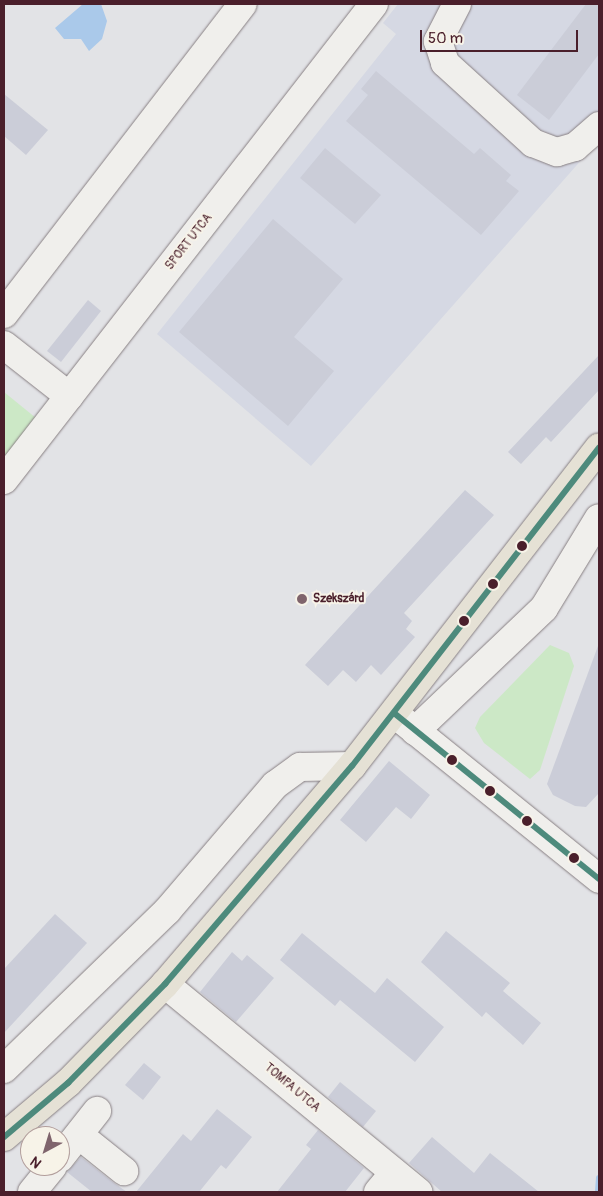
<!DOCTYPE html>
<html>
<head>
<meta charset="utf-8">
<style>
  body { margin:0 }
  #map { position:relative; width:603px; height:1196px; overflow:hidden; background:#e2e3e6; font-family:Pangolin,sans-serif }
  div>[style] { position:absolute }
  .built>* { inset:0; background:#d5d8e3 }
  .green>* { inset:0; background:#cce8c6 }
  .water>* { inset:0; background:#aac9ea }
  .stream>* { height:6px; margin:-3px; padding:0 3px; transform-origin:3px; border-radius:3px; background:#aac9ea }
  .building>* { inset:0; background:#cbcdd8 }
  .roads { filter:drop-shadow(0 0 1px #877f82) drop-shadow(0 0 1px #877f82) }
  .minor>* { height:28px; margin:-14px; padding:0 14px; transform-origin:14px; border-radius:14px; background:#f0efec }
  .major>* { height:28px; margin:-14px; padding:0 14px; transform-origin:14px; border-radius:14px; background:#e5e1d5 }
  .bus-1>* { height:6px; margin:-3px; padding:0 3px; transform-origin:3px; border-radius:3px; background:#4d8a7c }
  .dots>* { width:14px; height:14px; translate:-50% -50%; box-sizing:border-box; border:2px solid #f7f3e8; border-radius:50% }
  span { translate:-50% -50%; white-space:nowrap; text-align:center; line-height:1.15; -webkit-text-stroke:4px #f7f3e8; paint-order:stroke }
  .street-label { font-size:12px; color:#4a1f2b }
  .poi-label { font-size:12px; color:#4a1f2b; font-weight:700 }
  .left { translate:0 -50%; text-align:left }
  .frame { position:absolute; inset:0; border:5px solid #4a1f2b; pointer-events:none }
  .north { position:absolute; left:20px; top:1126px; width:50px; height:50px; box-sizing:border-box; background:#f7f3e8; border:1px solid #b29e9c; border-radius:50%; rotate:219deg; font-size:14px; font-weight:700; line-height:20px; text-align:center; color:#4a1f2b }
  .north::after { content:''; display:block; margin:auto; width:18px; height:22px; background:#7f646c; clip-path:polygon(50% 0,100% 100%,50% 72%,0 100%) }
  .scale { position:absolute; left:420px; top:30px; width:158px; height:22px; box-sizing:border-box; border:2px solid #4a1f2b; border-top:0; padding-left:6px; font-size:15px; line-height:18px; white-space:nowrap; color:#4a1f2b; -webkit-text-stroke:4px #f7f3e8; paint-order:stroke }
</style>
</head>
<body>
<div id="map">
  <div class="built">
    <div style="clip-path:polygon(398px 4px,599px 4px,599px 140px,311px 466px,157px 334px,396px 34px,383px 23px)"></div>
  </div>
  <div class="green">
    <div style="clip-path:polygon(4px 392px,36px 418px,4px 459px)"></div>
    <div style="clip-path:polygon(550px 645px,569px 653px,574px 666px,540px 770px,530px 779px,484px 743px,475px 728px,480px 717px)"></div>
  </div>
  <div class="water">
    <div style="clip-path:polygon(83px 4px,101px 4px,107px 21px,102px 39px,89px 51px,81px 39px,64px 39px,55px 28px)"></div>
  </div>
  <div class="stream">
    <div style="left:598px;top:1192px;width:14px;rotate:-86deg"></div>
  </div>
  <div class="building">
    <div style="clip-path:polygon(586px 4px,599px 4px,599px 54px,549px 120px,517px 95px)"></div>
    <div style="clip-path:polygon(376px 71px,474px 154px,480px 148px,511px 175px,506px 181px,519px 191px,481px 235px,346px 121px,368px 95px,361px 89px)"></div>
    <div style="clip-path:polygon(4px 94px,48px 130px,26px 155px,4px 136px)"></div>
    <div style="clip-path:polygon(325px 148px,381px 195px,355px 224px,300px 178px)"></div>
    <div style="clip-path:polygon(273px 219px,343px 279px,294px 337px,334px 371px,288px 426px,179px 332px)"></div>
    <div style="clip-path:polygon(88px 300px,101px 311px,61px 362px,47px 351px)"></div>
    <div style="clip-path:polygon(599px 355px,599px 390px,551px 442px,546px 437px,521px 464px,508px 452px)"></div>
    <div style="clip-path:polygon(465px 490px,494px 515px,404px 613px,412px 621px,406px 629px,415px 637px,381px 675px,371px 665px,356px 682px,343px 670px,328px 686px,305px 665px)"></div>
    <div style="clip-path:polygon(598px 646px,599px 793px,586px 807px,575px 806px,553px 795px,547px 784px)"></div>
    <div style="clip-path:polygon(389px 761px,430px 795px,411px 819px,396px 807px,366px 842px,340px 820px)"></div>
    <div style="clip-path:polygon(55px 914px,87px 943px,4px 1033px,4px 969px)"></div>
    <div style="clip-path:polygon(446px 931px,510px 983px,503px 991px,541px 1023px,523px 1045px,486px 1012px,482px 1017px,421px 962px)"></div>
    <div style="clip-path:polygon(302px 933px,375px 993px,387px 978px,444px 1027px,415px 1062px,340px 1000px,335px 1006px,280px 960px)"></div>
    <div style="clip-path:polygon(232px 952px,242px 961px,247px 955px,274px 978px,236px 1022px,200px 992px)"></div>
    <div style="clip-path:polygon(144px 1063px,161px 1077px,143px 1100px,125px 1085px)"></div>
    <div style="clip-path:polygon(340px 1082px,376px 1111px,363px 1127px,328px 1097px)"></div>
    <div style="clip-path:polygon(217px 1109px,252px 1137px,226px 1169px,221px 1165px,199px 1192px,136px 1192px,183px 1134px,191px 1141px)"></div>
    <div style="clip-path:polygon(318px 1130px,364px 1168px,345px 1192px,277px 1192px,311px 1149px,306px 1145px)"></div>
    <div style="clip-path:polygon(432px 1137px,474px 1173px,490px 1153px,539px 1192px,442px 1192px,409px 1163px)"></div>
    <div style="clip-path:polygon(81px 1157px,114px 1183px,127px 1192px,92px 1192px,67px 1172px)"></div>
  </div>
  <div class="roads">
    <div class="minor">
      <div style="left:457px;top:4px;width:42px;rotate:117.2deg"></div>
      <div style="left:438px;top:41px;width:23px;rotate:72deg"></div>
      <div style="left:445px;top:63px;width:119px;rotate:42.3deg"></div>
      <div style="left:533px;top:143px;width:26px;rotate:21deg"></div>
      <div style="left:557px;top:152px;width:19px;rotate:-16deg"></div>
      <div style="left:575px;top:147px;width:32px;rotate:-41deg"></div>
      <div style="left:4px;top:314px;width:391px;rotate:-52.4deg"></div>
      <div style="left:4px;top:345px;width:83px;rotate:38.1deg"></div>
      <div style="left:4px;top:480px;width:603px;rotate:-52.14deg"></div>
      <div style="left:401px;top:719px;width:255px;rotate:38.9deg"></div>
      <div style="left:415px;top:731px;width:178px;rotate:-43.6deg"></div>
      <div style="left:544px;top:608px;width:105px;rotate:-58.6deg"></div>
      <div style="left:165px;top:984px;width:328px;rotate:39.4deg"></div>
      <div style="left:4px;top:1069px;width:227px;rotate:-44.1deg"></div>
      <div style="left:167px;top:911px;width:166px;rotate:-49.4deg"></div>
      <div style="left:275px;top:785px;width:31px;rotate:-36deg"></div>
      <div style="left:300px;top:767px;width:52px;rotate:-1.1deg"></div>
      <div style="left:79px;top:1135px;width:58px;rotate:38.7deg"></div>
      <div style="left:60px;top:1158px;width:60px;rotate:-51.8deg"></div>
      <div style="left:32px;top:1192px;width:33px;rotate:-51deg"></div>
      <div style="left:378px;top:1192px;width:25px;rotate:-50deg"></div>
    </div>
    <div class="major">
      <div style="left:4px;top:1137px;width:84px;rotate:-40.2deg"></div>
      <div style="left:68px;top:1083px;width:139px;rotate:-45.6deg"></div>
      <div style="left:165px;top:984px;width:287px;rotate:-49.4deg"></div>
      <div style="left:352px;top:766px;width:403px;rotate:-52.2deg"></div>
    </div>
  </div>
  <div class="bus-1">
    <div style="left:394px;top:713px;width:264px;rotate:39deg"></div>
    <div style="left:4px;top:1137px;width:84px;rotate:-40.2deg"></div>
    <div style="left:68px;top:1083px;width:139px;rotate:-45.6deg"></div>
    <div style="left:165px;top:984px;width:287px;rotate:-49.4deg"></div>
    <div style="left:352px;top:766px;width:403px;rotate:-52.2deg"></div>
  </div>
  <div class="dots">
    <div style="left:522px;top:546px;background:#4a1f2b"></div>
    <div style="left:493px;top:584px;background:#4a1f2b"></div>
    <div style="left:302px;top:599px;background:#7f646c"></div>
    <div style="left:464px;top:621px;background:#4a1f2b"></div>
    <div style="left:452px;top:760px;background:#4a1f2b"></div>
    <div style="left:490px;top:791px;background:#4a1f2b"></div>
    <div style="left:527px;top:821px;background:#4a1f2b"></div>
    <div style="left:574px;top:858px;background:#4a1f2b"></div>
  </div>
  <div class="street-label">
    <span style="left:189px;top:242px;rotate:-52deg">SPORT UTCA</span>
    <span style="left:292px;top:1088px;rotate:40deg">TOMPA UTCA</span>
  </div>
  <div class="poi-label">
    <span class="left" style="left:313px;top:599px">Szekszárd</span>
  </div>
  <div class="frame"></div>
  <div class="north">N</div>
  <div class="scale">50 m</div>
</div>
</body>
</html>
